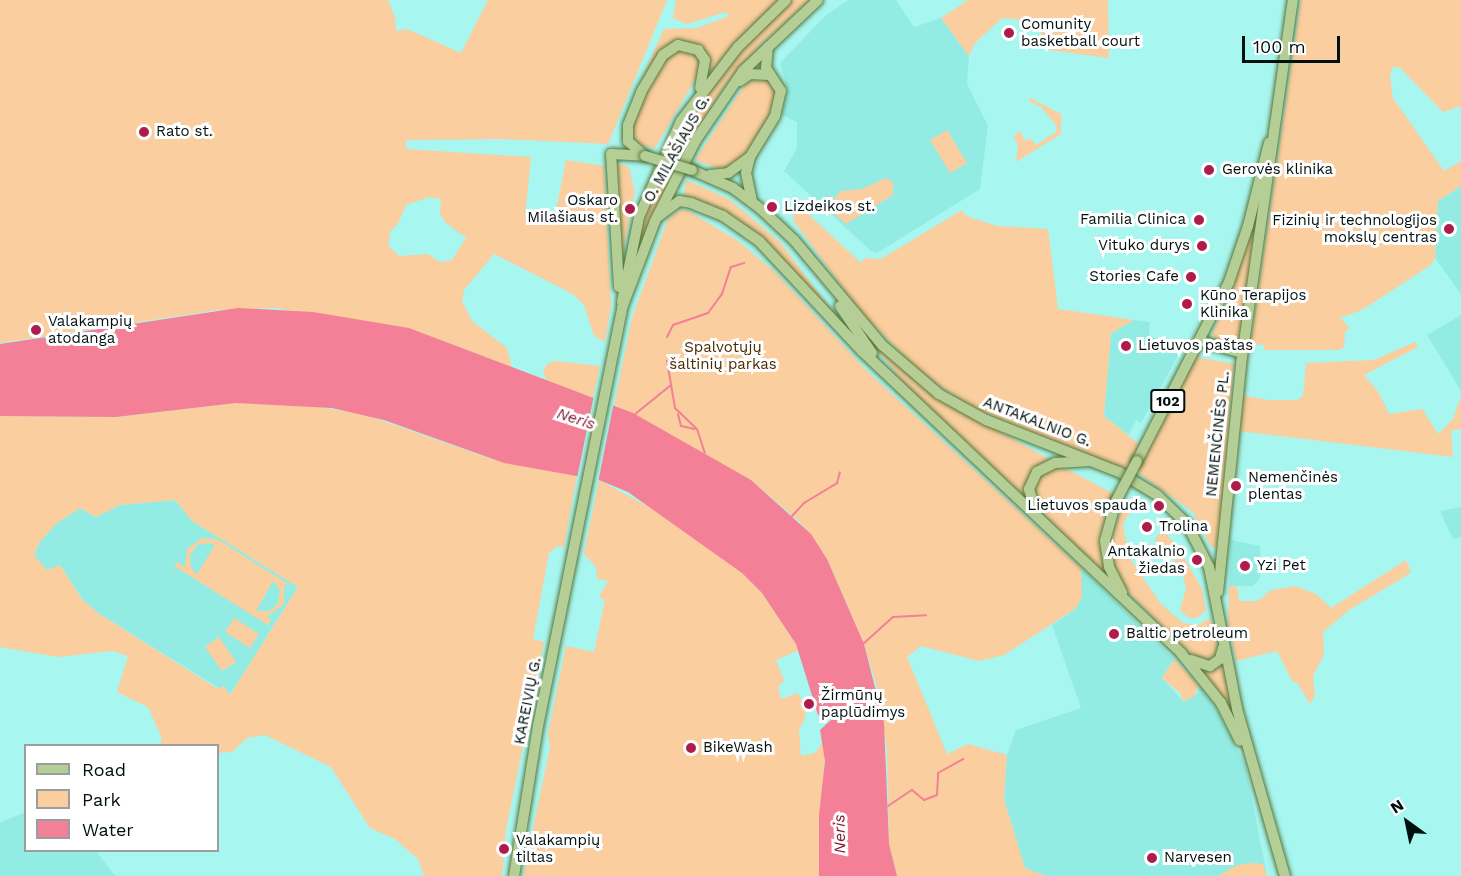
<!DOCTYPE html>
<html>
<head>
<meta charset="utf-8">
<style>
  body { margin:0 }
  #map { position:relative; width:1461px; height:876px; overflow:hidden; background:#a8f6f0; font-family:"Work Sans",sans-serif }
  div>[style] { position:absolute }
  .built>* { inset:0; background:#93ece4 }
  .green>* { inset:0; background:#face9e }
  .water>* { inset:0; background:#f38096 }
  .pier>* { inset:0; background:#a8f6f0 }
  .stream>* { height:2px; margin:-1px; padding:0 1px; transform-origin:1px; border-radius:1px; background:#f38096 }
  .roads { filter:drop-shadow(0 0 2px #567639) drop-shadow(0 0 2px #567639) }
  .major>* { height:10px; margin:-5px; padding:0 5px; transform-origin:5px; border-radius:5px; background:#b5ce96 }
  .bridges { filter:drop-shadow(0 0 2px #567639) drop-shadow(0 0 2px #567639) }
  .major-bridge>* { height:10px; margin:-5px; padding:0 5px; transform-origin:5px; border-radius:5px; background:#b5ce96 }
  .dots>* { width:16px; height:16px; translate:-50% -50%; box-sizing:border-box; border:3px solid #fff; border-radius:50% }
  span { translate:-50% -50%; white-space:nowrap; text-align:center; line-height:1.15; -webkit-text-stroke:6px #fff; paint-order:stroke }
  .shield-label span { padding:2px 4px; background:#fff; border:2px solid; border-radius:4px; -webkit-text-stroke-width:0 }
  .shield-label { font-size:14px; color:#00100f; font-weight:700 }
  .poi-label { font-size:15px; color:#00100f }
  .left { translate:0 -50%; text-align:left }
  .right { translate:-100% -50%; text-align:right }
  .street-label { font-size:15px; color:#00100f }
  .park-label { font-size:15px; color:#4a2c02 }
  .water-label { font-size:16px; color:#821c39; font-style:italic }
  .legend { position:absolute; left:24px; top:744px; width:195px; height:108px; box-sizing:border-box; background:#fff; border:2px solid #999f9f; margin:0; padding:8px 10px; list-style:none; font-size:18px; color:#00100f }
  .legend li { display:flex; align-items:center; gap:12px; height:30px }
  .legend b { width:30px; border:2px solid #999f9f }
  .north { position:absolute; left:1377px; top:792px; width:60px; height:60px; -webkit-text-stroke:4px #fff; paint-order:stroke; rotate:327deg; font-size:16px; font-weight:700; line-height:24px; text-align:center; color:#00100f }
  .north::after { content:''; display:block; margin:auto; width:21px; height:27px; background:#00100f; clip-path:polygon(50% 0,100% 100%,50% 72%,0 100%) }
  .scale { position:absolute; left:1242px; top:36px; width:98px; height:27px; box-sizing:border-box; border:3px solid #00100f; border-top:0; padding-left:8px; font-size:18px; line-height:21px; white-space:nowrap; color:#00100f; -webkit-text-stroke:4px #fff; paint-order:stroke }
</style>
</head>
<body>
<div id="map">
  <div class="built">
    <div style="clip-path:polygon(848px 0,896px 0,914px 27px,941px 18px,969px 56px,967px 84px,988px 126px,980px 189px,877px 253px,871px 251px,784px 171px,797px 148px,797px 122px,782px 115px,788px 91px,780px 63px,825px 16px)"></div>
    <div style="clip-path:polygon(1461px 186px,1461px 294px,1435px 258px,1438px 201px)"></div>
    <div style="clip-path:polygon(1461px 315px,1461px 391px,1427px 335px)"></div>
    <div style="clip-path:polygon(1134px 320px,1150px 322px,1149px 336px,1182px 348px,1141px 423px,1136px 420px,1129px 435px,1104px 416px,1111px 333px)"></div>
    <div style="clip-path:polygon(176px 500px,192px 521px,298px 587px,230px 695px,98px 613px,82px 599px,60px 565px,47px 571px,34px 556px,40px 542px,56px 524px,80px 508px,96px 517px,120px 505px)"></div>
    <div style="clip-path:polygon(1461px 507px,1461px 537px,1453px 539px,1440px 511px)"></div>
    <div style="clip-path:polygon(1231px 540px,1260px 546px,1260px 579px,1252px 586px,1229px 586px)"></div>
    <div style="clip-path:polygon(1081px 568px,1174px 659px,1162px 678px,1183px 701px,1198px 693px,1199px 685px,1214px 705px,1245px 764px,1267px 876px,1046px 876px,1025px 869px,1004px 799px,1007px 755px,1016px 730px,1081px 708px,1052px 625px,1069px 614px)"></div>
    <div style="clip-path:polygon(25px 812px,26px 850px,96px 851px,115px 876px,0 876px,0 823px)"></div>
  </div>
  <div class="green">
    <div style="clip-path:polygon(evenodd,0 0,388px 0,395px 17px,396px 31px,407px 29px,461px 53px,488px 0,667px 0,608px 144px,501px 139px,406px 140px,406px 149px,531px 157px,525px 216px,554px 220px,566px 160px,604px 166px,611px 306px,605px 342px,594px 336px,584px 305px,573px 294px,494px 254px,464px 290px,462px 301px,472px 321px,507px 348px,512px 367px,409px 328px,275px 308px,218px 310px,0 343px,0 0,429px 197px,441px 199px,440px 214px,445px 222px,466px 238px,452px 260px,440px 262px,428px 254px,399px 256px,388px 245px,391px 230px,398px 224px,406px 205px,429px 197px)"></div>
    <div style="clip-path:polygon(676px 0,780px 0,711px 72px,709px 60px,679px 41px,638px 87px,664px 29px,697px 28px,729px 16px,726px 12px,687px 24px,673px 18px)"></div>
    <div style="clip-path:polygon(792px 0,810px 0,761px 44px,726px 84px,681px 155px,669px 152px,705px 94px,741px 49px)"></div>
    <div style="clip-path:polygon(968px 0,1108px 0,1109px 58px,1049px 50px,1035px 21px,1002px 18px,975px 43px,969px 56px,941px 18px)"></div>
    <div style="clip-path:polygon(1301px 0,1461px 0,1461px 106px,1443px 112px,1399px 67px,1393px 67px,1390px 74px,1393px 98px,1444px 171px,1461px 161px,1461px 186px,1438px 201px,1435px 258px,1431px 265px,1362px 310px,1340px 318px,1350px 328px,1345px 331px,1344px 347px,1339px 350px,1264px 350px,1264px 345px,1254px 344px,1251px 339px)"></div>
    <div style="clip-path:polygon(677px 50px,693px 52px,700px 59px,699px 73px,655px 148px,638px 145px,631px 128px,645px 93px,666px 58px)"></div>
    <div style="clip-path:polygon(767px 78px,776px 89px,774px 110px,742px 159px,721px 170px,695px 160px,746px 83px)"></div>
    <div style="clip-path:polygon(1030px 98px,1061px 114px,1061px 134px,1016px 162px,1018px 147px,1014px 136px,1020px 131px,1025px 141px,1030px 138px,1036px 145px,1056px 132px,1057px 126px,1040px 106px,1029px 102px)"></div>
    <div style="clip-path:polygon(947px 130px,967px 163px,950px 173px,930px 140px)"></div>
    <div style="clip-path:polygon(616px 163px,629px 167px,635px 192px,622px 257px)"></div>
    <div style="clip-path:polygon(660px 172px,671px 175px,641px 246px,636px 246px)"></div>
    <div style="clip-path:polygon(886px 178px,893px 182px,893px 195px,846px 224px,826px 207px,841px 191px,862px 189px)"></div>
    <div style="clip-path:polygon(686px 180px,729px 199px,780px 242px,843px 325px,756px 233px,720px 210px,684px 196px)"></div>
    <div style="clip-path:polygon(1262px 189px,1239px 343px,1235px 345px,1214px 338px,1212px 333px,1228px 302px)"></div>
    <div style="clip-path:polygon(807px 205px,805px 211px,861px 263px,865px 258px,881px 259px,962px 210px,966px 216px,997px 226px,1048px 229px,1058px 309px,1134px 320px,1111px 333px,1104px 416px,1139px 444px,1127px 471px,973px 408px,924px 376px,861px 313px,793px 220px,794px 213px)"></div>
    <div style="clip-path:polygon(680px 210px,687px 210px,738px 241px,775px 272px,869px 373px,1081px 568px,1082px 598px,1075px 609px,1004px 655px,979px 661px,921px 646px,907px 657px,947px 754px,968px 744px,1007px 755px,1004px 799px,1025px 868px,1046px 876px,897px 876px,889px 844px,887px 749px,877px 687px,864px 644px,827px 559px,801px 523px,751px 480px,614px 405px,632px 318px,668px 219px)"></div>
    <div style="clip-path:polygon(855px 321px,898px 366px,929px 391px,1052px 461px,1025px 491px,1025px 497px,909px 390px)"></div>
    <div style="clip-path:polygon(1415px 342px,1418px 347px,1364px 375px,1379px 393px,1389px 414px,1422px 409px,1438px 434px,1453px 419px,1461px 397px,1461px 429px,1451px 431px,1453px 457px,1238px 431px,1241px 395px,1268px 400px,1297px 400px,1303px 396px,1306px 363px,1374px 360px)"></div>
    <div style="clip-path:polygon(1196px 357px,1234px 364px,1218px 547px,1211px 547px,1193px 512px,1137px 472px)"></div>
    <div style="clip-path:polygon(556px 361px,600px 366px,593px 398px,547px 381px,543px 371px,547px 364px)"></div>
    <div style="clip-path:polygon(evenodd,236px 403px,313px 406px,366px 415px,491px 459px,577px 475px,564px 547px,557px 546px,549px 553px,533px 639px,544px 642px,506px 830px,502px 876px,424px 876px,418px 859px,395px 839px,370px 828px,331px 767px,265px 735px,247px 738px,232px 752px,218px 753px,218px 746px,159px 745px,162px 739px,148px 707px,117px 692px,128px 656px,112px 651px,58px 657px,0 647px,0 416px,116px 417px,236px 403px,175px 500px,192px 521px,298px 587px,230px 695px,224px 686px,218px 689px,98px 613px,82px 599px,60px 565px,47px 570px,34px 555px,40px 542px,56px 524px,80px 508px,96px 517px,120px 505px,175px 500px)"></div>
    <div style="clip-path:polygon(1053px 468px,1067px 469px,1114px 494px,1100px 537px,1102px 559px,1111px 583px,1039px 510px,1033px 489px,1040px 476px)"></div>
    <div style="clip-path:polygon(599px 480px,662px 514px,742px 573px,762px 593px,796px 644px,799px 650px,776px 660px,784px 680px,778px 687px,781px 699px,798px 693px,803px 702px,806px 715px,799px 731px,801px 756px,815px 753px,823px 742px,825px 750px,819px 876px,523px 876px,550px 747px,548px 734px,566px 646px,594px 652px,605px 600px,599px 597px,608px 581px,597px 579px,596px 567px,584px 554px)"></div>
    <div style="clip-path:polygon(1124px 498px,1139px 508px,1127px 516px,1123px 525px,1129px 557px,1160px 603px,1183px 623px,1198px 625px,1210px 618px,1218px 647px,1211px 662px,1192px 655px,1125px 590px,1115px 571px,1110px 545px)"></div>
    <div style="clip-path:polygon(1163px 530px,1180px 550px,1202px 589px,1206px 610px,1197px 618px,1189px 618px,1180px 610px,1186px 589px,1184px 579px,1167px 547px,1154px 540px)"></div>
    <div style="clip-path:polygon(evenodd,202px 538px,217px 539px,290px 585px,284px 585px,284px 604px,267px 617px,271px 620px,268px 625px,174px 566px,177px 562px,185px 567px,187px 549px,202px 538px,210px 543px,215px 545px,197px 574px,191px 568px,190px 555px,198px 544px,210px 543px,202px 538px,273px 581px,280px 590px,278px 604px,270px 611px,256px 611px,273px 581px)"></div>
    <div style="clip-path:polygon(1406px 560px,1411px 572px,1406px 576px,1349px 610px,1323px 632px,1324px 655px,1313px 676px,1315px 696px,1310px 704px,1298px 684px,1292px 681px,1277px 651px,1236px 661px,1228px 622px,1229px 586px,1237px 586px,1239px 601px,1258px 601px,1271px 590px,1296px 586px,1316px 594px,1331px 608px)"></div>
    <div style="clip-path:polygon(234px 618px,259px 634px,250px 648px,225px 632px)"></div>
    <div style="clip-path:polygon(219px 637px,236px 662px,222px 671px,205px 647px)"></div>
    <div style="clip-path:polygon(1174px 659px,1199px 685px,1194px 697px,1183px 701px,1180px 693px,1162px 678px)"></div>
    <div style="clip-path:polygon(1223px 664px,1234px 715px,1233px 715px,1202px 672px,1215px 670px)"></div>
    <div style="clip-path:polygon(1252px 863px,1263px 864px,1267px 876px,1218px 876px,1237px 865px)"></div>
  </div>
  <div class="water">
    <div style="clip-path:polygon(238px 308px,313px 312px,409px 328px,633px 413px,751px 480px,811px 534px,827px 559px,864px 644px,884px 723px,889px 844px,897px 876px,819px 876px,819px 815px,825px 761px,820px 730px,832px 719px,818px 715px,796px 644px,762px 593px,742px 573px,628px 492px,599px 480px,504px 463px,384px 420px,332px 408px,236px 403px,116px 417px,0 416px,0 344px)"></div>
  </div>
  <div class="pier">
    <div style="clip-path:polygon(594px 395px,614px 402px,598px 483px,577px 478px)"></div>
  </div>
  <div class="stream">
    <div style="left:1100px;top:214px;width:18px;rotate:3deg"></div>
    <div style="left:1090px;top:223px;width:10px;rotate:-45deg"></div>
    <div style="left:667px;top:337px;width:13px;rotate:-63deg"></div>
    <div style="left:673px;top:325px;width:37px;rotate:-19deg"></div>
    <div style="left:708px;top:313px;width:24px;rotate:-54deg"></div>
    <div style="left:722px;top:294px;width:28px;rotate:-72deg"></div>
    <div style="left:731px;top:267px;width:14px;rotate:-17deg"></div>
    <div style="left:667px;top:361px;width:48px;rotate:80.3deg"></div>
    <div style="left:675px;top:408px;width:30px;rotate:44deg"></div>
    <div style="left:697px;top:429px;width:25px;rotate:72deg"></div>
    <div style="left:678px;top:414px;width:12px;rotate:76deg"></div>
    <div style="left:681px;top:426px;width:14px;rotate:12deg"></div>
    <div style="left:634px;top:415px;width:48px;rotate:-39deg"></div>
    <div style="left:792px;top:516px;width:18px;rotate:-47deg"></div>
    <div style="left:804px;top:503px;width:39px;rotate:-31deg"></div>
    <div style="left:837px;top:483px;width:11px;rotate:-75deg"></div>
    <div style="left:863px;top:644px;width:40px;rotate:-42deg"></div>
    <div style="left:893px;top:617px;width:33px;rotate:-3deg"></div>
    <div style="left:888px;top:806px;width:29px;rotate:-34deg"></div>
    <div style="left:912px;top:790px;width:16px;rotate:40deg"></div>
    <div style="left:924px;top:800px;width:14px;rotate:-21deg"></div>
    <div style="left:937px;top:795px;width:22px;rotate:-87deg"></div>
    <div style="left:938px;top:773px;width:29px;rotate:-29deg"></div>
  </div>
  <div class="roads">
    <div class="major">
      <div style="left:740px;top:81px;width:12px;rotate:-35deg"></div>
      <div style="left:750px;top:74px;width:20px;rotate:3deg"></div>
      <div style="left:645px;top:156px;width:23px;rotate:-139deg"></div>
      <div style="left:628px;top:141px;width:16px;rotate:-90deg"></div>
      <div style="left:628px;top:125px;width:35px;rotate:-68deg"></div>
      <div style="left:641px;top:92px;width:43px;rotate:-59.3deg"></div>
      <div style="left:663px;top:55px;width:18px;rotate:-34deg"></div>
      <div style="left:678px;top:45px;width:21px;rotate:14deg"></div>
      <div style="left:698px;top:50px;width:12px;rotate:55deg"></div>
      <div style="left:705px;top:60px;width:28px;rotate:100deg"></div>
      <div style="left:750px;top:157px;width:16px;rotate:104deg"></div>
      <div style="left:746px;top:173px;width:29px;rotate:78deg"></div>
      <div style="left:692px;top:170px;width:45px;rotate:23.7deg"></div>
      <div style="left:733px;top:188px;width:35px;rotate:37deg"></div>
      <div style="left:761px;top:209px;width:45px;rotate:43.2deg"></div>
      <div style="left:794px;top:240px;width:137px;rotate:50deg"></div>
      <div style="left:882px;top:345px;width:75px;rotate:40.7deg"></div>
      <div style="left:939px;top:394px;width:54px;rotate:29deg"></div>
      <div style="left:986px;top:420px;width:143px;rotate:21.4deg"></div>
      <div style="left:1119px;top:472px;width:44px;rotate:31.2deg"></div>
      <div style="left:1157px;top:495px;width:42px;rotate:44deg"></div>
      <div style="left:1187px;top:524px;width:48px;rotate:62.9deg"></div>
      <div style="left:1209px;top:567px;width:145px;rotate:78.8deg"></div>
      <div style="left:1237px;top:709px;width:174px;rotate:74deg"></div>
      <div style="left:710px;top:175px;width:18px;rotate:-6deg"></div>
      <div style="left:728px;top:173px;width:27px;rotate:-36deg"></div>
      <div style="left:750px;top:157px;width:48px;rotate:-58.6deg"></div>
      <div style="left:775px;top:116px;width:26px;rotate:-77deg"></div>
      <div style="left:781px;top:91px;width:27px;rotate:-123deg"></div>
      <div style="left:766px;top:68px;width:21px;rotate:-85deg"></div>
      <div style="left:659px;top:216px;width:25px;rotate:-37deg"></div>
      <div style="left:679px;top:201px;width:12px;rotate:9deg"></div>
      <div style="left:691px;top:203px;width:35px;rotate:22deg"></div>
      <div style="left:723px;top:216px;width:44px;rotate:34.8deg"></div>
      <div style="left:759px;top:241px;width:151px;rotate:46.9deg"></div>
      <div style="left:862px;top:351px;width:439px;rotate:43.4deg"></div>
      <div style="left:1181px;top:653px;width:64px;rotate:51.3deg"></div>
      <div style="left:1221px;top:703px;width:42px;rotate:63.4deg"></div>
      <div style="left:619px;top:287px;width:133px;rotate:-93.4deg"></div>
      <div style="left:611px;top:154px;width:34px;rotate:3deg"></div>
      <div style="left:622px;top:302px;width:87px;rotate:-78.7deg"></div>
      <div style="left:639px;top:217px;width:105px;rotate:-66.4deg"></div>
      <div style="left:681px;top:121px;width:93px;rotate:-52.4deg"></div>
      <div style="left:738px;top:47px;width:67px;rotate:-44.4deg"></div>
      <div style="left:840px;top:306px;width:57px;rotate:55.8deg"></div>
      <div style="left:1200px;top:341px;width:44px;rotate:15.9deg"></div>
      <div style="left:1137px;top:461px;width:201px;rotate:-62.8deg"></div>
      <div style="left:1229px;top:282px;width:59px;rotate:-71.3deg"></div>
      <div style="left:1248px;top:226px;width:86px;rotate:-75.8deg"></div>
      <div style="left:1116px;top:501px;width:41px;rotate:105.4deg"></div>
      <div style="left:1105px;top:541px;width:26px;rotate:81deg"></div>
      <div style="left:1109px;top:567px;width:29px;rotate:63deg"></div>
      <div style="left:1036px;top:511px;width:23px;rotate:-108deg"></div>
      <div style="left:1029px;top:489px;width:19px;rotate:-65deg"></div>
      <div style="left:1037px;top:472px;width:20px;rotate:-27deg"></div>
      <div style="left:1055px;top:463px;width:36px;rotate:-3deg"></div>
      <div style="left:1218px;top:592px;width:229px;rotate:-84.2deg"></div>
      <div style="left:1241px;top:364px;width:368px;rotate:-81.9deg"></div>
      <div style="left:1191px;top:660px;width:20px;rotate:18deg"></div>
      <div style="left:1210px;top:666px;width:12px;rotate:-35deg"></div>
      <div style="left:1220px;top:659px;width:11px;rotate:-75deg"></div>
      <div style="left:514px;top:876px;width:152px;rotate:-80.9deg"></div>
      <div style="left:538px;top:726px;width:426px;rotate:-78.6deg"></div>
      <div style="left:622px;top:308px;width:93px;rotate:-69.2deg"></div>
      <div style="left:655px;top:221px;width:91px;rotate:-63.2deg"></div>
      <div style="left:696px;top:140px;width:83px;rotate:-55.7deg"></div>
      <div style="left:743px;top:71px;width:103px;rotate:-43.4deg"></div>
    </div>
  </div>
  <div class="bridges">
    <div class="major-bridge">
      <div style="left:645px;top:156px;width:49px;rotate:16.6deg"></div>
      <div style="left:1116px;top:501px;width:45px;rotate:-62.3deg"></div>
    </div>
  </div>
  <div class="dots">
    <div style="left:1009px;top:33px;background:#ae1c4b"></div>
    <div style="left:144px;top:132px;background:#ae1c4b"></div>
    <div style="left:1209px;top:170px;background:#ae1c4b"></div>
    <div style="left:772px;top:207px;background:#ae1c4b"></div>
    <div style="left:630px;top:209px;background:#ae1c4b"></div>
    <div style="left:1199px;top:220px;background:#ae1c4b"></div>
    <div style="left:1449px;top:229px;background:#ae1c4b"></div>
    <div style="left:1202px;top:246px;background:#ae1c4b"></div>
    <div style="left:1191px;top:277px;background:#ae1c4b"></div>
    <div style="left:1187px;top:304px;background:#ae1c4b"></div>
    <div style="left:36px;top:330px;background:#ae1c4b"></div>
    <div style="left:1126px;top:346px;background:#ae1c4b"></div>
    <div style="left:1236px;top:486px;background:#ae1c4b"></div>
    <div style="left:1159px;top:506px;background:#ae1c4b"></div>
    <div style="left:1147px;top:527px;background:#ae1c4b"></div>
    <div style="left:1197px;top:560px;background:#ae1c4b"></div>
    <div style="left:1245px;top:566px;background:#ae1c4b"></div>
    <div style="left:1114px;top:634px;background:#ae1c4b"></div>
    <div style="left:809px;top:704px;background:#ae1c4b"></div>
    <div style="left:691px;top:748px;background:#ae1c4b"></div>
    <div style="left:504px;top:849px;background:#ae1c4b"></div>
    <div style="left:1152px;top:858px;background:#ae1c4b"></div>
  </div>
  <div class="shield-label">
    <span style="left:1168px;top:401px">102</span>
  </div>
  <div class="poi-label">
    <span class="left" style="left:1021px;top:33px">Comunity<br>basketball court</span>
    <span class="left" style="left:156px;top:132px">Rato st.</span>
    <span class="left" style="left:1222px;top:170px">Gerovės klinika</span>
    <span class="right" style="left:618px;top:209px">Oskaro<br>Milašiaus st.</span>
    <span class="left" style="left:784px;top:207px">Lizdeikos st.</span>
    <span class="right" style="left:1186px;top:220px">Familia Clinica</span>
    <span class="right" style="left:1437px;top:229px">Fizinių ir technologijos<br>mokslų centras</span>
    <span class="right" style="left:1190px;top:246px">Vituko durys</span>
    <span class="right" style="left:1179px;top:277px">Stories Cafe</span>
    <span class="left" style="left:1200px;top:304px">Kūno Terapijos<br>Klinika</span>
    <span class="left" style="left:48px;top:330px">Valakampių<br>atodanga</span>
    <span class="left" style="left:1138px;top:346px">Lietuvos paštas</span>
    <span class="left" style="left:1248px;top:486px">Nemenčinės<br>plentas</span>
    <span class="right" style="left:1147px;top:506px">Lietuvos spauda</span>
    <span class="left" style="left:1159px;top:527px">Trolina</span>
    <span class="right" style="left:1185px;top:560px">Antakalnio<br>žiedas</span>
    <span class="left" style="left:1257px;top:566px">Yzi Pet</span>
    <span class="left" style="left:1126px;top:634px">Baltic petroleum</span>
    <span class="left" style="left:821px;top:704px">Žirmūnų<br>paplūdimys</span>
    <span class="left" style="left:703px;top:748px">BikeWash</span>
    <span class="left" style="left:516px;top:849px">Valakampių<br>tiltas</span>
    <span class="left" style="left:1164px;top:858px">Narvesen</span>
  </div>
  <div class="street-label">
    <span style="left:677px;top:149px;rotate:-61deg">O. MILAŠIAUS G.</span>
    <span style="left:1037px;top:422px;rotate:21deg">ANTAKALNIO G.</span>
    <span style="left:1218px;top:434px;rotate:-84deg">NEMENČINĖS PL.</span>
    <span style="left:528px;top:701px;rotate:-79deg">KAREIVIŲ G.</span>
  </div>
  <div class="park-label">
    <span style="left:723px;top:356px">Spalvotųjų<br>šaltinių parkas</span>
  </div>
  <div class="water-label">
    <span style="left:576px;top:419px;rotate:18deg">Neris</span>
    <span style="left:840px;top:834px;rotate:-91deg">Neris</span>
  </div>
  <ul class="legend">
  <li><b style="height:8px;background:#b5ce96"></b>Road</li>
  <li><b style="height:16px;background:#face9e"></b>Park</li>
  <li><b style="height:16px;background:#f38096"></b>Water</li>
  </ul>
  <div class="north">N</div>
  <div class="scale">100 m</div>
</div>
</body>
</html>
